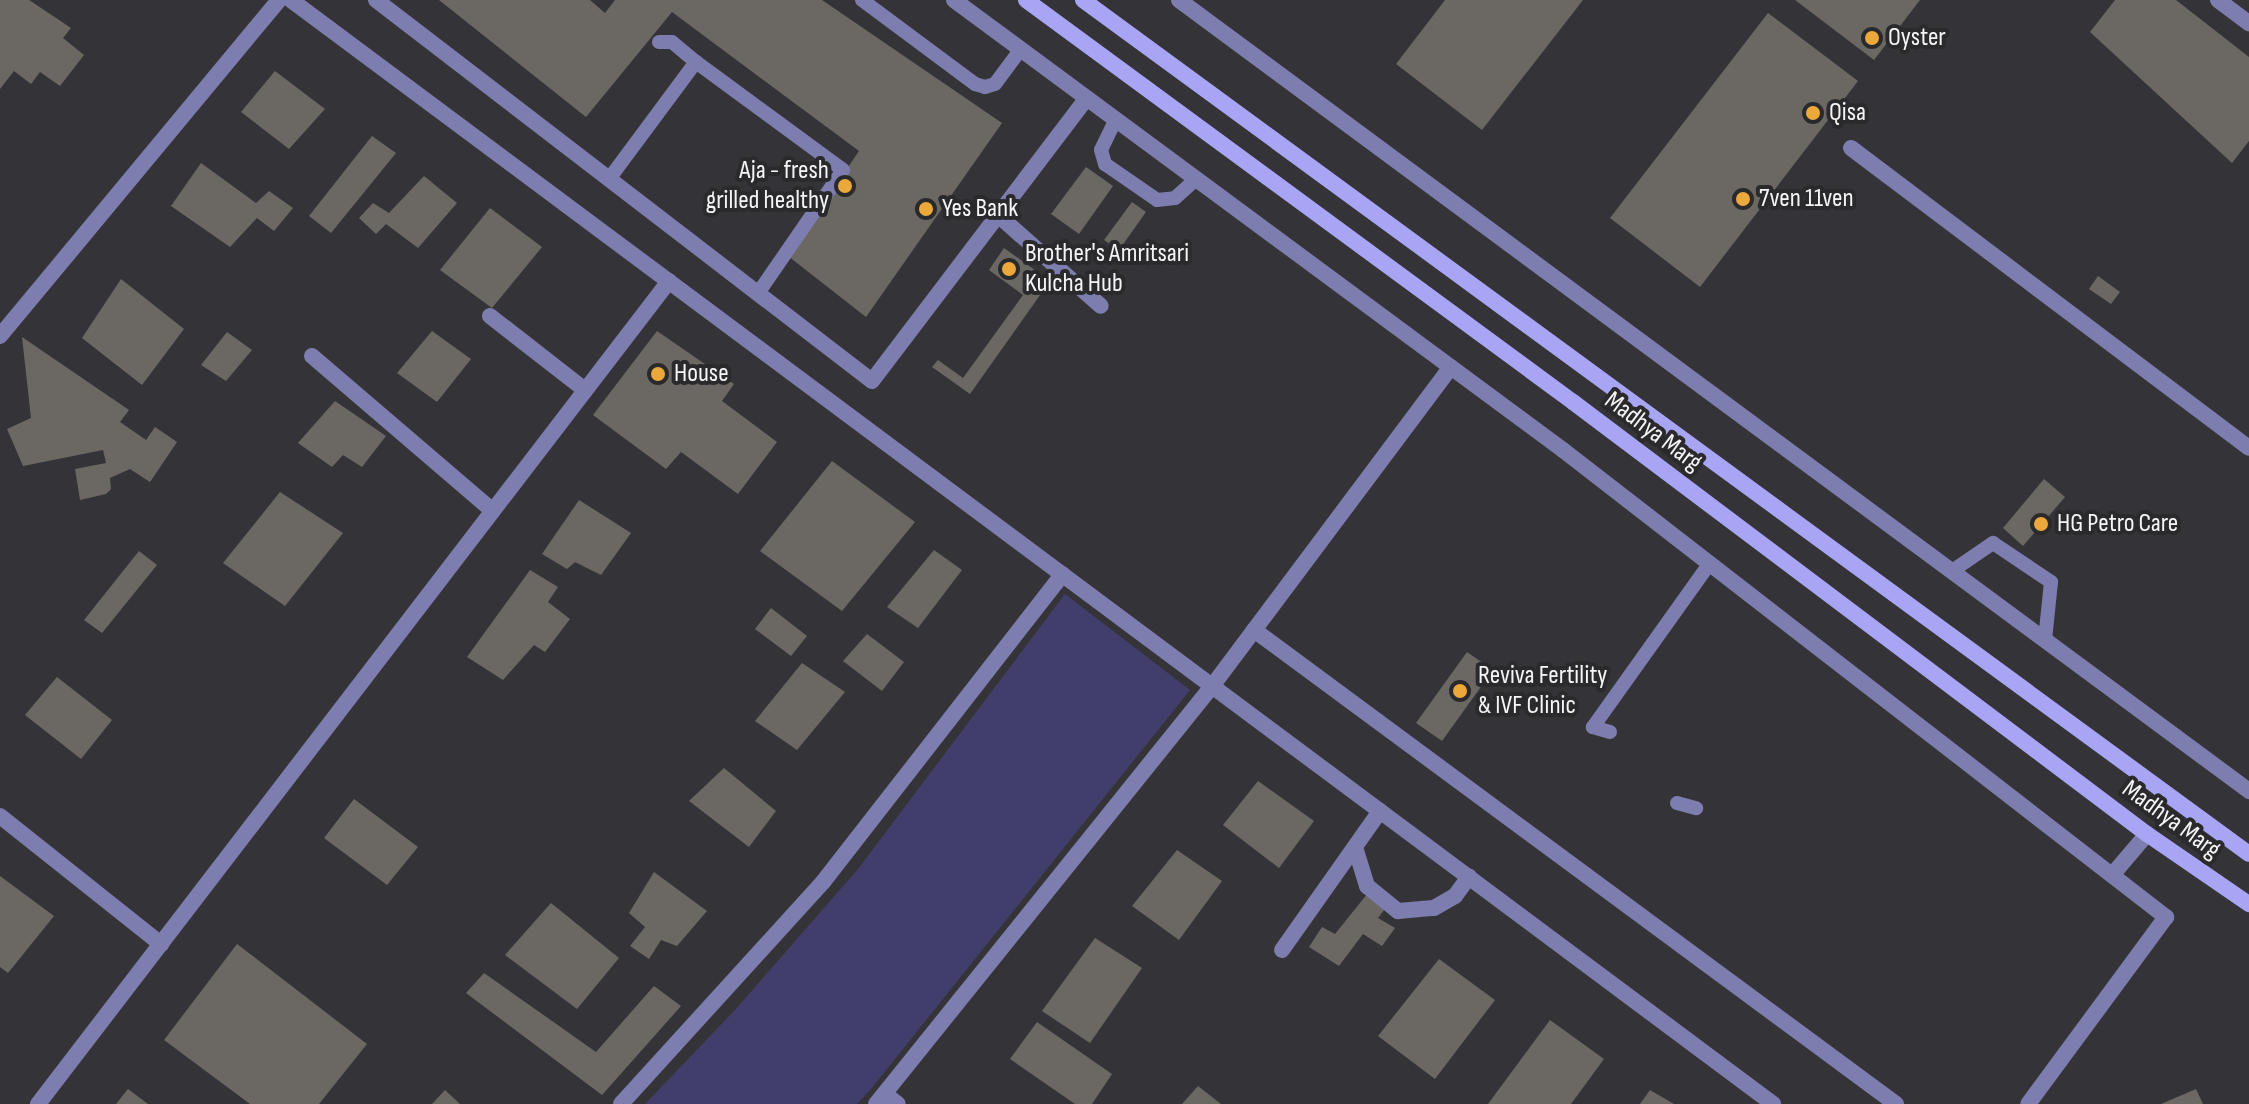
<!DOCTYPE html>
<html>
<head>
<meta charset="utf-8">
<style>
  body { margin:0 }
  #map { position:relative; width:2249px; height:1104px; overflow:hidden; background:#343438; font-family:"Sofia Sans Condensed",sans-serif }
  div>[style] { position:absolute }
  .green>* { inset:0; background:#413e6b }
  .building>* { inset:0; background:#6b6864 }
  .service>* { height:14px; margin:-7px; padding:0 7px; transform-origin:7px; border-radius:7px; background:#7e7daf }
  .minor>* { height:16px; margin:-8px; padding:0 8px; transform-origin:8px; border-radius:8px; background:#7e7daf }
  .secondary>* { height:16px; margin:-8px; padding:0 8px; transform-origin:8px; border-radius:8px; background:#a9a5f5 }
  .dots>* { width:22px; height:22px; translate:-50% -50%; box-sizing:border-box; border:4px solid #2a2a2d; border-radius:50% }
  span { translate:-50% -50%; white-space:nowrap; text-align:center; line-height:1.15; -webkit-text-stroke:8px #2a2a2d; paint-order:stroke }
  .poi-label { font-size:26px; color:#f5f5f7 }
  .left { translate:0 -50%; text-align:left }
  .right { translate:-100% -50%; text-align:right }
  .street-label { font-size:26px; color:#f5f5f7 }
</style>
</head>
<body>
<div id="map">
  <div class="green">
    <div style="clip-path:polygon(1065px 594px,1190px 690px,871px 1089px,857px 1104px,645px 1104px,734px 1011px,858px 869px)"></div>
  </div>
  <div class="building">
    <div style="clip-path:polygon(0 0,29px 0,71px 28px,63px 38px,84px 55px,60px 86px,40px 72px,31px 84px,14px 71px,0 89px)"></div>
    <div style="clip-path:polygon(439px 0,590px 0,605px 13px,615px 0,822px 0,1002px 123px,866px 317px,788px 256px,859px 151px,672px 12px,586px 117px)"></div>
    <div style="clip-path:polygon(1445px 0,1583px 0,1482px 130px,1396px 64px)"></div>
    <div style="clip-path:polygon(1795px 0,1920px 0,1874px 60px)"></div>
    <div style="clip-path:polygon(2115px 0,2176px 0,2249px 57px,2249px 141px,2232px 163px,2090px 32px)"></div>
    <div style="clip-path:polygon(1768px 13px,1858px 81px,1700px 287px,1610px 218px)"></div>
    <div style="clip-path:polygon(275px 71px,325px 109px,289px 149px,241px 112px)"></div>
    <div style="clip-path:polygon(372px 136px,396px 153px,331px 233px,309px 216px)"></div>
    <div style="clip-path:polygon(201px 163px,256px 203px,269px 191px,293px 208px,274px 231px,257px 218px,230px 247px,171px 206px)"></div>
    <div style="clip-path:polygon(1086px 167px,1113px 186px,1079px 234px,1051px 214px)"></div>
    <div style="clip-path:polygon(424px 176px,457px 203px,418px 248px,386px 224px,376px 234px,359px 218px,373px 203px,389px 213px)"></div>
    <div style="clip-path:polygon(1132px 202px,1146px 212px,1119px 250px,1104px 240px)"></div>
    <div style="clip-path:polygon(490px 208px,542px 247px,492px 308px,440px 270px)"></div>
    <div style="clip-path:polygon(1004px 248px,1050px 281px,970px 394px,932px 367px,938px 360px,963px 378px,1023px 295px,989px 270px)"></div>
    <div style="clip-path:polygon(2098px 276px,2120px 292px,2111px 304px,2089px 289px)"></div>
    <div style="clip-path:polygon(121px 279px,184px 329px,142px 385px,82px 338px)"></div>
    <div style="clip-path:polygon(432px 331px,471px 359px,437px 402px,397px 373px)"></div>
    <div style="clip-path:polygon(657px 331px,734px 384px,722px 401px,777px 442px,738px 494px,681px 452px,666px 469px,593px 415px)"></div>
    <div style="clip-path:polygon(227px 332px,252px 350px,226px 381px,201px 365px)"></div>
    <div style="clip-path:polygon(22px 337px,129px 410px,120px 422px,146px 440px,155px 427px,177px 442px,150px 482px,130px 469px,110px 478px,111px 489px,106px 494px,80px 500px,75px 469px,106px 463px,103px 450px,23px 466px,7px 429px,31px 418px)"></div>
    <div style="clip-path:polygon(335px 401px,386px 436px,362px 467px,343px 455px,332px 467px,298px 443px)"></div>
    <div style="clip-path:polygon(832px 461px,915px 522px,842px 611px,760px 551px)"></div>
    <div style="clip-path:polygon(2044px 479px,2065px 497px,2023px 546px,2003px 528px)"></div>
    <div style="clip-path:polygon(280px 492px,343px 533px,285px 606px,223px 563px)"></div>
    <div style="clip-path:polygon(579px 500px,631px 533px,601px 575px,575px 562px,567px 569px,542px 554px)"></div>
    <div style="clip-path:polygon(934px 550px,962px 570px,918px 628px,887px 607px)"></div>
    <div style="clip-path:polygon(139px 551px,157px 565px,102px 633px,84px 620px)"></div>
    <div style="clip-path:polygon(530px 570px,558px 587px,548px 602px,570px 619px,545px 652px,534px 645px,503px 680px,467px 657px)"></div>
    <div style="clip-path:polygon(771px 608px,807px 636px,791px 656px,755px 629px)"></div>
    <div style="clip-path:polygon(867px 634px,904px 662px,882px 691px,843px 661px)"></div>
    <div style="clip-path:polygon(1467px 652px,1493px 670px,1442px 741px,1416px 723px)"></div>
    <div style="clip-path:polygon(802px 663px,845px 692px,797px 750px,755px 721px)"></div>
    <div style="clip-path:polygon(57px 677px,112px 720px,81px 759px,25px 715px)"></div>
    <div style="clip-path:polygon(724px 768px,776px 811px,749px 847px,689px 801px)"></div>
    <div style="clip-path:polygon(1258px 781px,1314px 821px,1279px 868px,1223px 825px)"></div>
    <div style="clip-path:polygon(354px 799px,418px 847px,387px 885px,324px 838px)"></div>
    <div style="clip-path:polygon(1177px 850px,1222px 881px,1179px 940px,1132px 906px)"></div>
    <div style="clip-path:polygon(654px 872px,707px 911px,677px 946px,661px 940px,649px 959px,630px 946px,645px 927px,629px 913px)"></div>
    <div style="clip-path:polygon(0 876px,54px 916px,8px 973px,0 967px)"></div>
    <div style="clip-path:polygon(1368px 893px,1387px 906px,1378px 918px,1395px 928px,1382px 946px,1363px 934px,1339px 966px,1309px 947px,1322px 927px,1335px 934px)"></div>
    <div style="clip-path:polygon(551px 903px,619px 958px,577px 1009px,505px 955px)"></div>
    <div style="clip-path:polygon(1095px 938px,1142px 968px,1090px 1043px,1042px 1011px)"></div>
    <div style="clip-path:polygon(237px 944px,367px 1044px,319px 1104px,250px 1104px,164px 1040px)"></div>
    <div style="clip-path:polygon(1439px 959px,1495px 1000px,1435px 1079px,1378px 1036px)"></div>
    <div style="clip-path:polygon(484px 973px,596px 1052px,654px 986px,681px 1006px,602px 1095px,466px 993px)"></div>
    <div style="clip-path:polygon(1550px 1020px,1604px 1059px,1571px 1104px,1488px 1104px)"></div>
    <div style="clip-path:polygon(1037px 1022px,1112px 1074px,1092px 1104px,1075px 1104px,1010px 1059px)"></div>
    <div style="clip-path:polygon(1198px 1086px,1221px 1104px,1182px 1104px)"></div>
    <div style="clip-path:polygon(128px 1089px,148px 1104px,116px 1104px)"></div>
    <div style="clip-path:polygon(2196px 1089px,2203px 1104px,2161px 1104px)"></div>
    <div style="clip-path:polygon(445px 1090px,460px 1104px,432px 1104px)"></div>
    <div style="clip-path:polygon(1650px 1090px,1674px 1104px,1640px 1104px)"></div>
  </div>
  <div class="service">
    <div style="left:862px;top:0;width:141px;rotate:36.6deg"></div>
    <div style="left:975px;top:84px;width:10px;rotate:17deg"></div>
    <div style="left:985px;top:87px;width:10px;rotate:-17deg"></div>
    <div style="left:995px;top:84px;width:44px;rotate:-53.4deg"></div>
    <div style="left:659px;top:42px;width:13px"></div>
    <div style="left:672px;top:42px;width:31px;rotate:40deg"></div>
    <div style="left:1116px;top:119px;width:34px;rotate:116deg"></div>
    <div style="left:1101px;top:150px;width:15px;rotate:74deg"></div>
    <div style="left:1105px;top:164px;width:63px;rotate:34.7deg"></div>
    <div style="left:1157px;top:200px;width:18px;rotate:-6deg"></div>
    <div style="left:1175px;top:198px;width:28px;rotate:-42deg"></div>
    <div style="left:609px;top:179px;width:146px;rotate:-53.4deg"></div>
    <div style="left:696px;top:62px;width:182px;rotate:36.3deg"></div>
    <div style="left:843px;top:170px;width:150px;rotate:124.6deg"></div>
    <div style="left:1952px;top:571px;width:50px;rotate:-34.3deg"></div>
    <div style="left:1993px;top:543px;width:70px;rotate:33.9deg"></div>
    <div style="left:2051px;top:582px;width:58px;rotate:95.9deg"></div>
    <div style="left:1610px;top:732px;width:18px;rotate:-164deg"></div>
    <div style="left:1593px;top:727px;width:201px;rotate:-54.5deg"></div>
    <div style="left:1677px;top:803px;width:20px;rotate:15deg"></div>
  </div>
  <div class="minor">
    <div style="left:291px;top:0;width:1848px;rotate:36.68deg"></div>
    <div style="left:376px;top:0;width:625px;rotate:37.53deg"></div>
    <div style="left:872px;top:381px;width:355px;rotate:-52.8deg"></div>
    <div style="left:954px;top:0;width:757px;rotate:36.46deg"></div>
    <div style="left:1563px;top:450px;width:763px;rotate:37.76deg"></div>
    <div style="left:2166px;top:917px;width:232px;rotate:126.4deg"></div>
    <div style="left:1179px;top:0;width:1331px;rotate:36.47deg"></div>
    <div style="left:2218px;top:0;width:39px;rotate:37deg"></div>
    <div style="left:1851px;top:148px;width:498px;rotate:37deg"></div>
    <div style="left:998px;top:215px;width:137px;rotate:41.5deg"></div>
    <div style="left:490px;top:316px;width:120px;rotate:37.9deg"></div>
    <div style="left:0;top:336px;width:437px;rotate:-50.3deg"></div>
    <div style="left:312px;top:356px;width:238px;rotate:40.6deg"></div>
    <div style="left:1254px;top:630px;width:798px;rotate:36.44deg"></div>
    <div style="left:0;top:816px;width:206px;rotate:38.5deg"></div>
    <div style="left:1355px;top:847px;width:41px;rotate:72.9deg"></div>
    <div style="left:1367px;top:886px;width:40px;rotate:39deg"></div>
    <div style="left:1398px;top:911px;width:36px;rotate:-5deg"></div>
    <div style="left:1434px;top:908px;width:24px;rotate:-30deg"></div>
    <div style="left:1455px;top:896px;width:24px;rotate:-54deg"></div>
    <div style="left:2113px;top:874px;width:52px;rotate:-49.6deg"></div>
    <div style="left:1282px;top:950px;width:170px;rotate:-54.8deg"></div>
    <div style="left:885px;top:1094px;width:16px;rotate:38deg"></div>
    <div style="left:38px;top:1104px;width:1037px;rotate:-52.52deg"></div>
    <div style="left:621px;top:1104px;width:300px;rotate:-47.7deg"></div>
    <div style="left:823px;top:882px;width:390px;rotate:-52.1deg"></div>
    <div style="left:876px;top:1104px;width:538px;rotate:-51.19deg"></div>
    <div style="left:1213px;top:685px;width:397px;rotate:-53.2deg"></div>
  </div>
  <div class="secondary">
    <div style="left:1026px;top:0;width:679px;rotate:36.31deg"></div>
    <div style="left:1573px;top:402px;width:718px;rotate:36.97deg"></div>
    <div style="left:2147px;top:834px;width:124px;rotate:34.5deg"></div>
    <div style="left:1083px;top:0;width:1445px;rotate:36.22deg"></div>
  </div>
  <div class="dots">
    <div style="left:1872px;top:38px;background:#eca93b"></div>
    <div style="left:1813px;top:113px;background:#eca93b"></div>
    <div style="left:845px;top:186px;background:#eca93b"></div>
    <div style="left:1743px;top:199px;background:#eca93b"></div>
    <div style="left:926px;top:209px;background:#eca93b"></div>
    <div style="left:1009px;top:269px;background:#eca93b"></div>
    <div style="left:658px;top:374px;background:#eca93b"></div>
    <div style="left:2041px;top:524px;background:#eca93b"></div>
    <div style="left:1460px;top:691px;background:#eca93b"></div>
  </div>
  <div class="poi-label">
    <span class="left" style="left:1888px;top:38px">Oyster</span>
    <span class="left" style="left:1829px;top:113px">Qisa</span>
    <span class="right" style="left:829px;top:186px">Aja - fresh<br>grilled healthy</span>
    <span class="left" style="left:1759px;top:199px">7ven 11ven</span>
    <span class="left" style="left:942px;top:209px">Yes Bank</span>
    <span class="left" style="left:1025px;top:269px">Brother's Amritsari<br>Kulcha Hub</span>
    <span class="left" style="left:674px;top:374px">House</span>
    <span class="left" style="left:2057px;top:524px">HG Petro Care</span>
    <span class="left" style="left:1478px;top:691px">Reviva Fertility<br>&amp; IVF Clinic</span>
  </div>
  <div class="street-label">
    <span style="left:1653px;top:432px;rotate:37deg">Madhya Marg</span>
    <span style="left:2171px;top:820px;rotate:36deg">Madhya Marg</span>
  </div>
</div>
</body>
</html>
